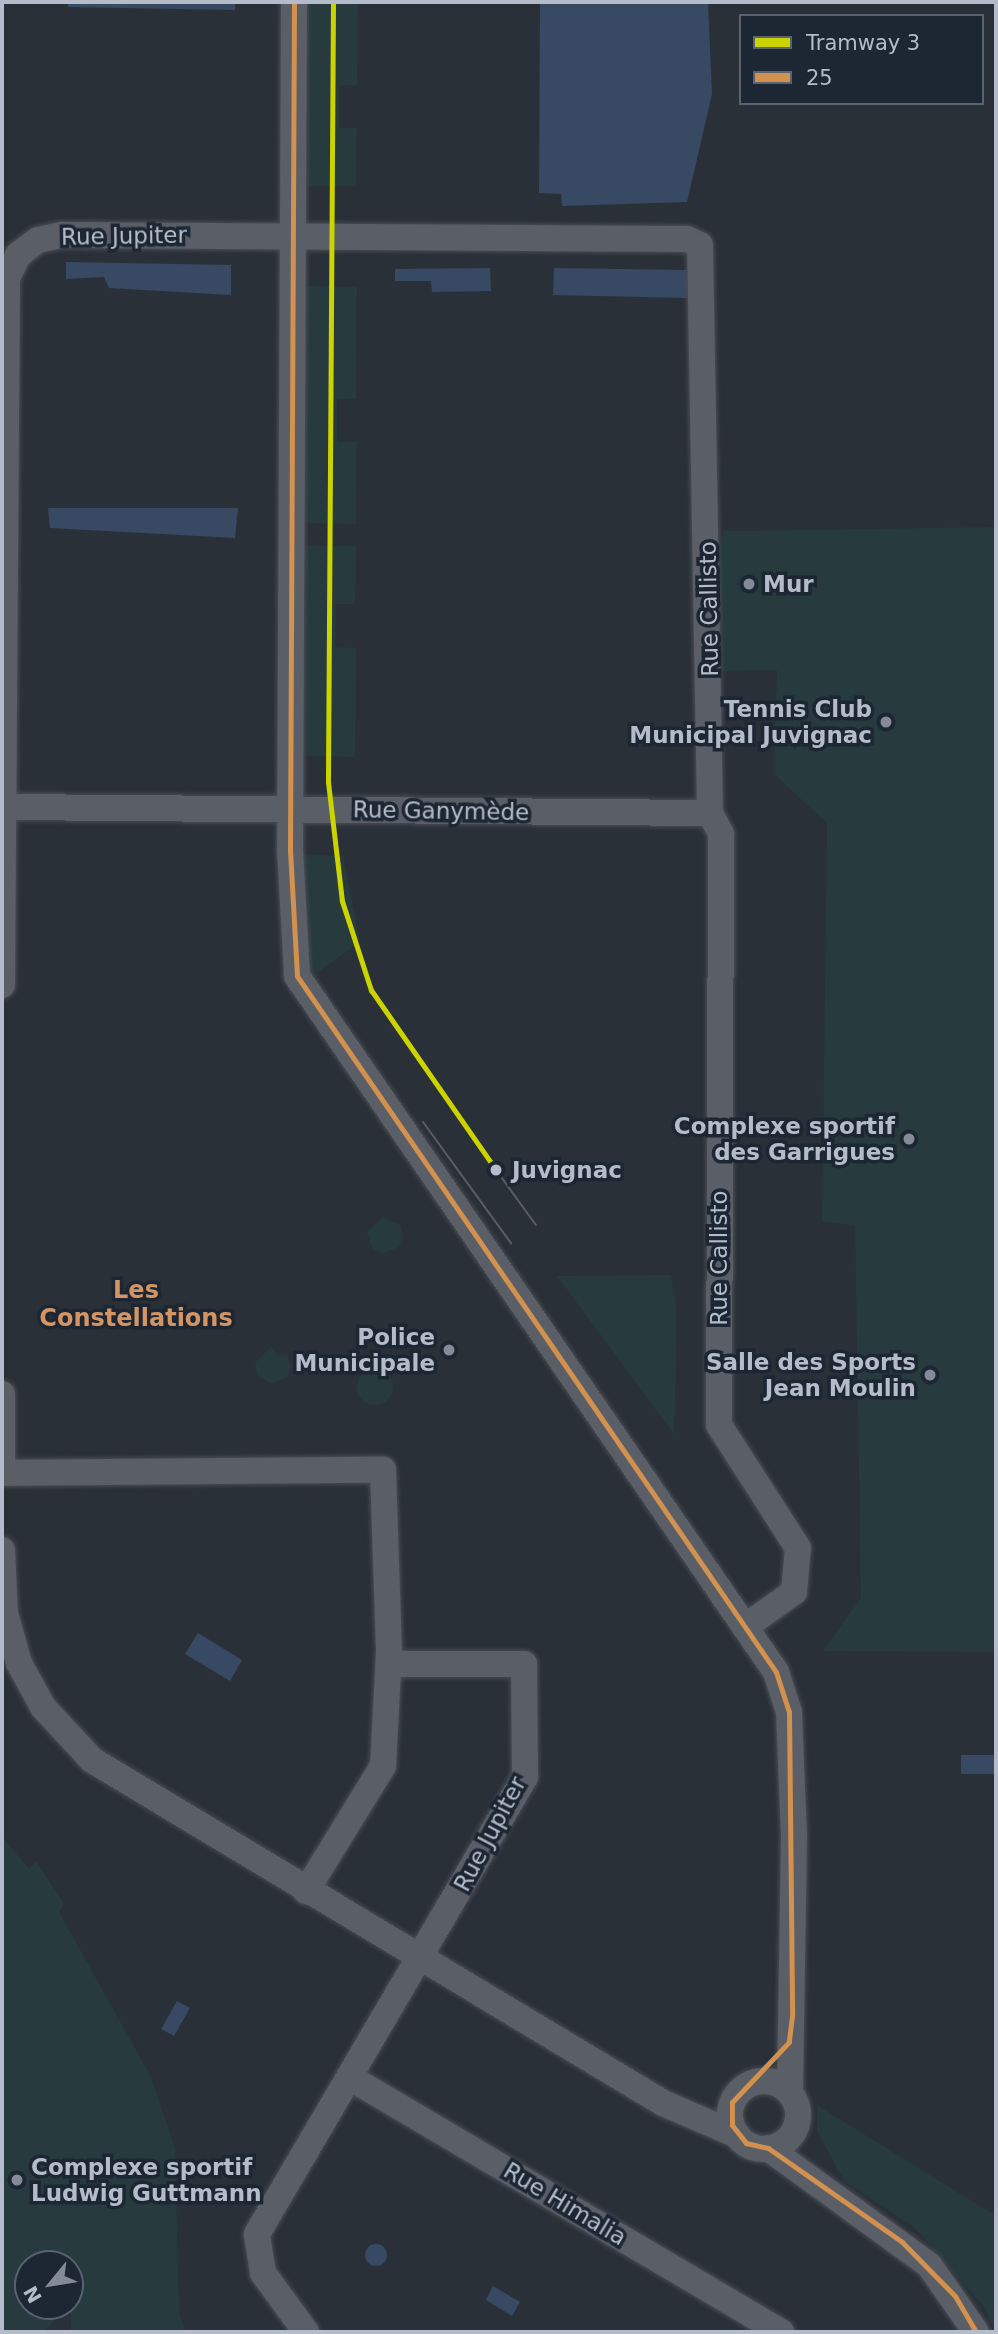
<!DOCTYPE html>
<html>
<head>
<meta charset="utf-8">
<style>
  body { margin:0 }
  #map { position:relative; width:998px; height:2334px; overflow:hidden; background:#2a3038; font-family:"DejaVu Sans",sans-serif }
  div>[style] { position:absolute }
  .green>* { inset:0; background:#273a3e }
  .round { border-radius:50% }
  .water>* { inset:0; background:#384963 }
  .roads { filter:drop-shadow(0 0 2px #484c53) drop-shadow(0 0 2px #484c53) }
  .minor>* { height:26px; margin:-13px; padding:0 13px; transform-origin:13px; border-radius:13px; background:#5a5e66 }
  .minor>.ring { margin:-13px; padding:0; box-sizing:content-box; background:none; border:26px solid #5a5e66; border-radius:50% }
  .tram>* { height:2px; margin:-1px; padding:0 1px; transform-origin:1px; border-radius:1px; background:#595d64 }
  .bus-1>* { height:5px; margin:-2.5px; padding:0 2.5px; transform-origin:2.5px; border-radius:2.5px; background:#d2914e }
  .tram-1>* { height:5px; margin:-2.5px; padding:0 2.5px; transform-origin:2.5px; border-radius:2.5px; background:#cbd300 }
  .dots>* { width:19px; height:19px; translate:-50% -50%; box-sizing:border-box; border:4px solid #1d2633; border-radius:50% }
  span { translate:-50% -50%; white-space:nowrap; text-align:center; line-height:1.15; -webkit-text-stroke:7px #1d2633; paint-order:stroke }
  .street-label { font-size:23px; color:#b4bcc9 }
  .poi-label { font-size:23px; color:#b4bcc9; font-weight:700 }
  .left { translate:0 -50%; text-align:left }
  .right { translate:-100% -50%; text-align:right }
  .stop-label { font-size:23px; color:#b4bcc9; font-weight:700 }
  .neighbourhood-label { font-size:24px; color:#d59563; font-weight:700 }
  .frame { position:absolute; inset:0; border:4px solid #b4bcc9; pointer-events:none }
  .legend { position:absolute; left:739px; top:14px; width:245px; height:91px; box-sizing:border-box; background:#1d2633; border:2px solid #59626f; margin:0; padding:9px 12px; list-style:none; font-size:21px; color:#b4bcc9 }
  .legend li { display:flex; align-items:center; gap:14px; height:35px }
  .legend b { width:35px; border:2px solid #59626f }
  .north { position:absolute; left:14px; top:2250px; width:70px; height:70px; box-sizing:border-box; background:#1d2633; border:2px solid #59626f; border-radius:50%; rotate:240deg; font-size:19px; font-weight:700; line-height:28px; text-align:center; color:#b4bcc9 }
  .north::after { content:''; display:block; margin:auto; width:24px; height:32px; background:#848b96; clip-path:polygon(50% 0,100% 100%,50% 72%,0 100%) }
</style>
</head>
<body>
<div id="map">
  <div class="green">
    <div style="clip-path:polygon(308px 3px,358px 4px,357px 85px,339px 86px,339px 128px,357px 128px,356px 186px,307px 186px)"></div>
    <div style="clip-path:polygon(306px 286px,357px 287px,356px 399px,337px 399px,337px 442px,357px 442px,356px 524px,303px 523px)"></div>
    <div style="clip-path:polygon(996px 527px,996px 1652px,823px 1651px,861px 1598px,855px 1225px,822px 1222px,827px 823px,774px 774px,777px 670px,722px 671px,719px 554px,724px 531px)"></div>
    <div style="clip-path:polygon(306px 545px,356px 546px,355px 604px,336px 604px,335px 647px,356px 648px,355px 757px,304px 756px)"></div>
    <div style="clip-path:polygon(303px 854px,343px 856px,360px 942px,309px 979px)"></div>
    <div style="clip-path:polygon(383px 1217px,400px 1225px,403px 1236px,399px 1247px,382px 1254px,372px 1248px,367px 1232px)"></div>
    <div style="clip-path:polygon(671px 1275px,677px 1317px,674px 1434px,557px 1276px)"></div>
    <div style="clip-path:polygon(271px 1347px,278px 1356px,287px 1354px,291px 1366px,287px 1377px,272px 1384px,257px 1375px,255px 1363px)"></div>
    <div class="round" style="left:357px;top:1369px;width:36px;height:36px"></div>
    <div style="clip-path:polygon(2px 1836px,29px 1869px,36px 1861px,64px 1904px,59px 1912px,151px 2077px,175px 2148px,179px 2314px,186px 2332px,71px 2332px,70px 2264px,28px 2264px,28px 2306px,67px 2306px,44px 2332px,2px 2332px)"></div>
    <div style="clip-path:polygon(817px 2105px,996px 2216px,996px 2332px,982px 2305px,915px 2228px,844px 2181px,817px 2131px)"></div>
  </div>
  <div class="water">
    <div style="clip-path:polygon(68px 2px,235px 2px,235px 10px,68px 7px)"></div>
    <div style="clip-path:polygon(540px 2px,708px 2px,712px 94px,687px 202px,562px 206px,561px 194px,539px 193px)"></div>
    <div style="clip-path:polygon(66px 262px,231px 265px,231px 295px,109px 288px,104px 277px,66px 279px)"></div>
    <div style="clip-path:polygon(490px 268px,491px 291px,432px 292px,431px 281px,395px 281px,395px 269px)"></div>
    <div style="clip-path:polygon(554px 268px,687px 270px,687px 298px,553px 295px)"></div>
    <div style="clip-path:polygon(48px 508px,238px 508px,235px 538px,50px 528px)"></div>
    <div style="clip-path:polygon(198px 1633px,242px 1660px,230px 1681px,185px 1654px)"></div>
    <div style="clip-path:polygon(961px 1755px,996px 1755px,996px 1774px,961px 1774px)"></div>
    <div style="clip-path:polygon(177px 2001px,190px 2008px,174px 2036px,161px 2029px)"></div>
    <div class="round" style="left:365px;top:2244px;width:22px;height:22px"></div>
    <div style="clip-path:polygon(493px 2286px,520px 2302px,512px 2316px,486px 2300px)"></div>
  </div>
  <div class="roads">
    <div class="minor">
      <div style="left:294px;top:2px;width:848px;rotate:90.27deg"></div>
      <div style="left:290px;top:850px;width:126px;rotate:86.8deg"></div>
      <div style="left:297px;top:976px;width:845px;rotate:55.46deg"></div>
      <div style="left:776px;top:1672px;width:42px;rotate:72deg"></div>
      <div style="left:789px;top:1712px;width:124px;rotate:87.7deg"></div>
      <div style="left:794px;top:1836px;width:257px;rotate:90.9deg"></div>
      <div style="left:5px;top:807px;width:705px;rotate:0.49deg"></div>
      <div style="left:2px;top:985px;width:707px;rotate:-89.59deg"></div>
      <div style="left:7px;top:278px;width:25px;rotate:-64deg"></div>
      <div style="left:18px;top:255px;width:25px;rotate:-37deg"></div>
      <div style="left:38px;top:240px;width:25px;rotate:-12deg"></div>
      <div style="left:62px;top:235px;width:625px;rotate:0.37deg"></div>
      <div style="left:687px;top:239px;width:14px;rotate:25deg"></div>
      <div style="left:700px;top:245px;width:568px;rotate:88.99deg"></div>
      <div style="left:710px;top:813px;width:24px;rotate:62deg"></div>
      <div style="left:721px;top:834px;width:591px;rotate:90.19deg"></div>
      <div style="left:719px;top:1425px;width:146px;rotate:57.3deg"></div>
      <div style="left:798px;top:1548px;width:44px;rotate:95.2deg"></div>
      <div style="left:794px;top:1592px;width:55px;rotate:144.6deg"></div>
      <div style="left:2px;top:1394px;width:73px;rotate:90deg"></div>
      <div style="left:2px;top:1473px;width:381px;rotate:-0.5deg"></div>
      <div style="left:383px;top:1470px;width:182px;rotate:88.1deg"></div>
      <div style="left:389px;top:1652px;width:114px;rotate:93deg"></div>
      <div style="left:383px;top:1766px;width:147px;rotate:121.6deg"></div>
      <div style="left:2px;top:1550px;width:63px;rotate:87.3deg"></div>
      <div style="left:5px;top:1613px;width:52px;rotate:74.4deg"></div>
      <div style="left:19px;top:1663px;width:50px;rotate:61.4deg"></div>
      <div style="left:43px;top:1707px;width:72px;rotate:47.2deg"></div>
      <div style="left:92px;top:1760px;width:666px;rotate:30.99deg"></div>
      <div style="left:663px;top:2103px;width:81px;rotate:23.4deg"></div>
      <div style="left:349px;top:2077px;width:502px;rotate:30.55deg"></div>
      <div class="ring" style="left:730px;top:2081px;width:42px;height:42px"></div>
      <div style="left:768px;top:2148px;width:199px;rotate:36deg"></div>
      <div style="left:929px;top:2265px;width:82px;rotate:55deg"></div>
      <div style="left:306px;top:2332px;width:73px;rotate:-126.1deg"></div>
      <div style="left:263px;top:2273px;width:39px;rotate:-99deg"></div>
      <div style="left:257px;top:2234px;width:530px;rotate:-59.61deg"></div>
      <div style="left:525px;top:1777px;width:113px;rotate:-90.5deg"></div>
      <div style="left:524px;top:1664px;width:135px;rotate:180deg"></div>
    </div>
  </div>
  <div class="tram">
    <div style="left:423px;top:1122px;width:150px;rotate:54deg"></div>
    <div style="left:496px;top:1170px;width:68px;rotate:54deg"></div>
  </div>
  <div class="bus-1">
    <div style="left:294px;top:2px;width:848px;rotate:90.27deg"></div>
    <div style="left:290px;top:850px;width:126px;rotate:86.8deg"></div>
    <div style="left:297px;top:976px;width:845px;rotate:55.46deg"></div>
    <div style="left:776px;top:1672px;width:42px;rotate:72deg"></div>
    <div style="left:789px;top:1712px;width:304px;rotate:89.4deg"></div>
    <div style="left:792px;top:2016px;width:26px;rotate:97deg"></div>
    <div style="left:789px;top:2042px;width:83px;rotate:133.5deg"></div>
    <div style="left:732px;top:2102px;width:23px;rotate:90deg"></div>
    <div style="left:732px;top:2125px;width:23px;rotate:52deg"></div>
    <div style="left:746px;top:2143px;width:23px;rotate:13deg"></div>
    <div style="left:768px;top:2148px;width:164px;rotate:35deg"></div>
    <div style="left:902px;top:2242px;width:76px;rotate:45.5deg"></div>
    <div style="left:955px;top:2296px;width:42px;rotate:59.7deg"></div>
  </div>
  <div class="tram-1">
    <div style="left:333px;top:2px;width:780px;rotate:90.37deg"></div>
    <div style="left:328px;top:782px;width:120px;rotate:83.3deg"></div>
    <div style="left:342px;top:901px;width:94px;rotate:72deg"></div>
    <div style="left:371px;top:990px;width:219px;rotate:55.2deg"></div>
  </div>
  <div class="dots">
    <div style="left:749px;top:584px;background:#848b96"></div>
    <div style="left:886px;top:722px;background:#848b96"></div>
    <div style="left:909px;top:1139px;background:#848b96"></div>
    <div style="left:496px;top:1170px;background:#b4bcc9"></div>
    <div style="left:449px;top:1350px;background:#848b96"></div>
    <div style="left:930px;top:1375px;background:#848b96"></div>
    <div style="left:17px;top:2180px;background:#848b96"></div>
  </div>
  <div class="street-label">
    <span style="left:124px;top:236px;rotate:-1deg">Rue Jupiter</span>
    <span style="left:709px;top:609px;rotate:-91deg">Rue Callisto</span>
    <span style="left:441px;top:811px;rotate:1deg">Rue Ganymède</span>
    <span style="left:719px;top:1258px;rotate:-90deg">Rue Callisto</span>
    <span style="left:490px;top:1834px;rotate:-62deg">Rue Jupiter</span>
    <span style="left:565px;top:2204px;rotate:31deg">Rue Himalia</span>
  </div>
  <div class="poi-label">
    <span class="left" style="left:763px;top:584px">Mur</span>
    <span class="right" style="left:872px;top:722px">Tennis Club<br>Municipal Juvignac</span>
    <span class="right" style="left:895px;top:1139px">Complexe sportif<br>des Garrigues</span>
    <span class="right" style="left:435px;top:1350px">Police<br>Municipale</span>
    <span class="right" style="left:916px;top:1375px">Salle des Sports<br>Jean Moulin</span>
    <span class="left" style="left:31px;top:2180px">Complexe sportif<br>Ludwig Guttmann</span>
  </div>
  <div class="stop-label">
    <span class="left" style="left:512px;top:1170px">Juvignac</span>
  </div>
  <div class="neighbourhood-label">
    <span style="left:136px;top:1305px">Les<br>Constellations</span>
  </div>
  <div class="frame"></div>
  <ul class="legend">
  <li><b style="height:9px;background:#cbd300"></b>Tramway 3</li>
  <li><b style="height:9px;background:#d2914e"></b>25</li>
  </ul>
  <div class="north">N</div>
</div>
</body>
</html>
